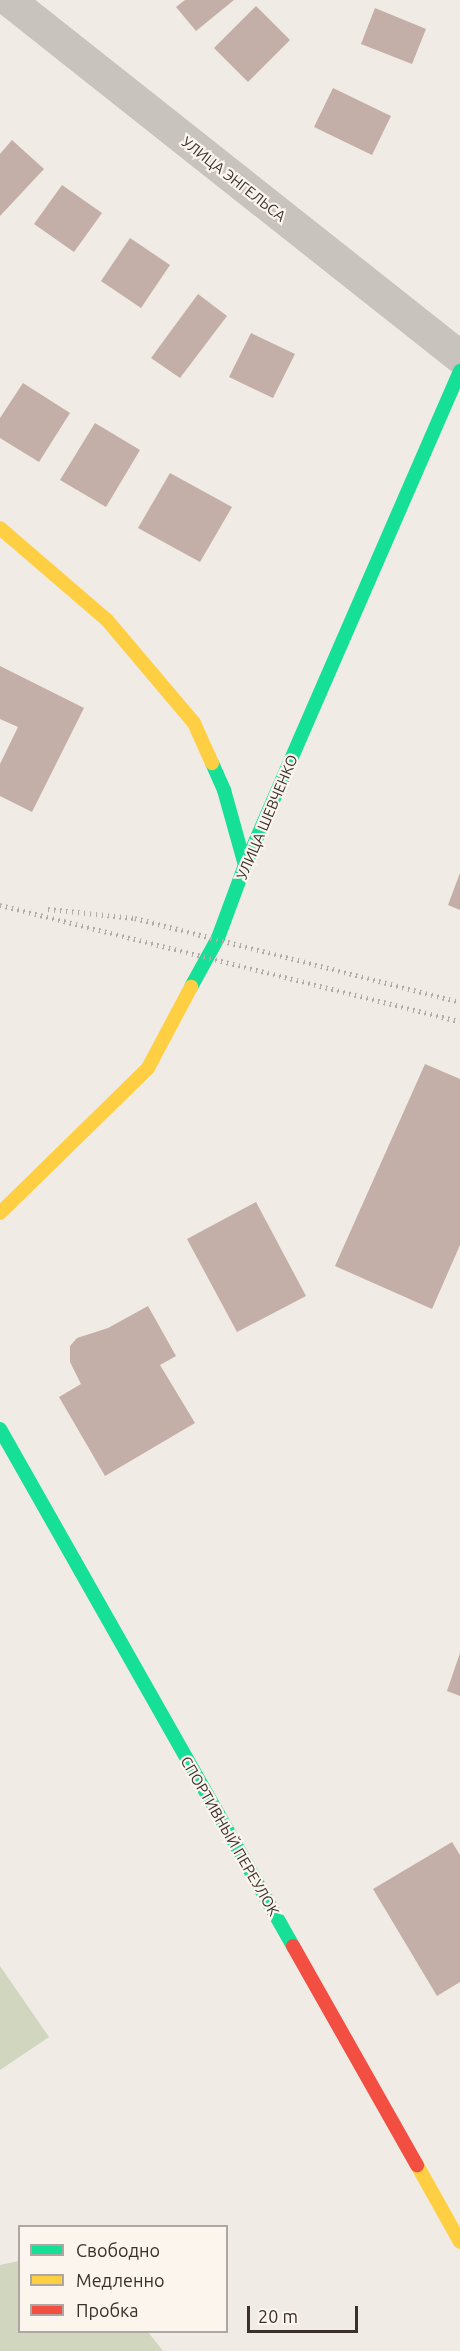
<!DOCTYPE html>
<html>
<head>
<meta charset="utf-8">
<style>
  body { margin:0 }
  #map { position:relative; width:460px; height:2351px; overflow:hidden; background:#f0ebe5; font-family:Ubuntu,sans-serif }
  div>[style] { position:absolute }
  .green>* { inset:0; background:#d1d6bf }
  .building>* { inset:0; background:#c3afa7 }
  .street>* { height:33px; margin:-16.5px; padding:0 16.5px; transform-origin:16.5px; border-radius:16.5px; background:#c9c3be }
  .fast>* { height:14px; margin:-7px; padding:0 7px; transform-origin:7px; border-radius:7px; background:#16e098 }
  .slow>* { height:14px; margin:-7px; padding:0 7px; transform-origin:7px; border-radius:7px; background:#ffcf43 }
  .jam>* { height:14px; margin:-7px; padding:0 7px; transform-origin:7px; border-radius:7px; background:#f24e42 }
  .rail>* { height:4.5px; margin-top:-2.25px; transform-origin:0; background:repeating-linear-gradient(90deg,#b1aca8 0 1.5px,transparent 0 6px) }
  span { translate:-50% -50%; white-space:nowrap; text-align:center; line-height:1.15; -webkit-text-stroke:4.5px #fbf5ee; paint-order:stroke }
  .street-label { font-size:15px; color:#3b302b }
  .legend { position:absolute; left:18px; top:2225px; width:210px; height:108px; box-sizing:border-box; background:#fbf5ee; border:2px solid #aea6a0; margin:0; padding:8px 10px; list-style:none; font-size:18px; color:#3b302b }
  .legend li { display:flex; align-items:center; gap:12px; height:30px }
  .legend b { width:30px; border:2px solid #aea6a0 }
  .scale { position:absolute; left:247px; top:2306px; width:111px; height:27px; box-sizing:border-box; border:3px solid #3b302b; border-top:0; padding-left:8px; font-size:18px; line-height:21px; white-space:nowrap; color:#3b302b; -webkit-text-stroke:4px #fbf5ee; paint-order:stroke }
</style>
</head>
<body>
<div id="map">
  <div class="green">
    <div style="clip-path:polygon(0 1966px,49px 2037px,0 2070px)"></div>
    <div style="clip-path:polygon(19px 2261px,20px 2332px,148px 2332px,163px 2351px,0 2351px,0 2265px)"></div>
  </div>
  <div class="building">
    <div style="clip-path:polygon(185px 0,234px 0,196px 31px,176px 7px)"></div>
    <div style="clip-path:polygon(256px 6px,290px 40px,248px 82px,214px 48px)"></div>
    <div style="clip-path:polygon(375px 8px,426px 29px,412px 64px,361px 44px)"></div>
    <div style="clip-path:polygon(333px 88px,391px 116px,372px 155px,314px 127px)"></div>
    <div style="clip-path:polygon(12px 140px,44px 169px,0 216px,0 154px)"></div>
    <div style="clip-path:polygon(62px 185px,102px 213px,74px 252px,34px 224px)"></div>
    <div style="clip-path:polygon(130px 238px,170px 265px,141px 308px,101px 281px)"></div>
    <div style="clip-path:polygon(198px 294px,227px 316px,180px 378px,151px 358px)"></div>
    <div style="clip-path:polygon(251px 333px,295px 354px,273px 398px,229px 377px)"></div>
    <div style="clip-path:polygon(23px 383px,70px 413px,39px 462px,0 438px,0 418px)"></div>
    <div style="clip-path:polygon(95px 423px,140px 450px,106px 507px,60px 480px)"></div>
    <div style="clip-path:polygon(170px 473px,232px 507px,200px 562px,138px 528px)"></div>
    <div style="clip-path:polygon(0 666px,84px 708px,32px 812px,0 796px,0 764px,18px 727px,0 719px)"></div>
    <div style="clip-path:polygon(460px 873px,460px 910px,448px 905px)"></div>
    <div style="clip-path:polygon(425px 1064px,460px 1079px,460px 1245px,432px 1309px,335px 1266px)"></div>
    <div style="clip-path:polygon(256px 1202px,306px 1296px,237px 1332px,187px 1239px)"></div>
    <div style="clip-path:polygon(148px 1306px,176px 1356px,160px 1365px,195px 1423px,105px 1476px,59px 1397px,81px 1384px,70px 1362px,70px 1346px,77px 1338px,108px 1328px)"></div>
    <div style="clip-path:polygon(460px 1653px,460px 1696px,447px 1691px)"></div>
    <div style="clip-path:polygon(452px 1842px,460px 1855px,460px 1982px,437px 1996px,373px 1889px)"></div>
  </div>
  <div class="street">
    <div style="left:9px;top:0;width:575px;rotate:38.36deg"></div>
  </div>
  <div class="fast">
    <div style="left:212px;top:763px;width:30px;rotate:66deg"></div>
    <div style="left:224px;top:790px;width:78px;rotate:74.4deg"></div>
    <div style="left:191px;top:987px;width:56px;rotate:-61.1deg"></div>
    <div style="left:218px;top:938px;width:78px;rotate:-69.7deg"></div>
    <div style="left:245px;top:865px;width:539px;rotate:-66.48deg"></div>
    <div style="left:0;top:1429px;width:594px;rotate:60.46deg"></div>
  </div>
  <div class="slow">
    <div style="left:0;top:528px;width:141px;rotate:40.7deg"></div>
    <div style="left:107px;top:620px;width:135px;rotate:49.8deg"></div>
    <div style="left:194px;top:723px;width:44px;rotate:65.8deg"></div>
    <div style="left:0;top:1213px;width:207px;rotate:-44.4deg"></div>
    <div style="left:148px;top:1068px;width:92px;rotate:-62deg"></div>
    <div style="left:417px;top:2165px;width:88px;rotate:60.8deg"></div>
  </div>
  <div class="jam">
    <div style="left:293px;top:1946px;width:252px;rotate:60.5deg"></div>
  </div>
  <div class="rail">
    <div style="left:0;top:905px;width:474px;rotate:14.2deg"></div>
    <div style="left:48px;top:909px;width:87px;rotate:5.9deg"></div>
    <div style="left:135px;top:918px;width:336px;rotate:14.5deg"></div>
  </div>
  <div class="street-label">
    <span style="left:234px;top:179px;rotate:38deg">УЛИЦА ЭНГЕЛЬСА</span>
    <span style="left:267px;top:817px;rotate:-67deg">УЛИЦА ШЕВЧЕНКО</span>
    <span style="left:230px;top:1836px;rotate:60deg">СПОРТИВНЫЙ ПЕРЕУЛОК</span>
  </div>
  <ul class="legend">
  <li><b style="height:8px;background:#16e098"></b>Свободно</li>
  <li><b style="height:8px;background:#ffcf43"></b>Медленно</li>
  <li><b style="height:8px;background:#f24e42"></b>Пробка</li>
  </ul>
  <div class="scale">20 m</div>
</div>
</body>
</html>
